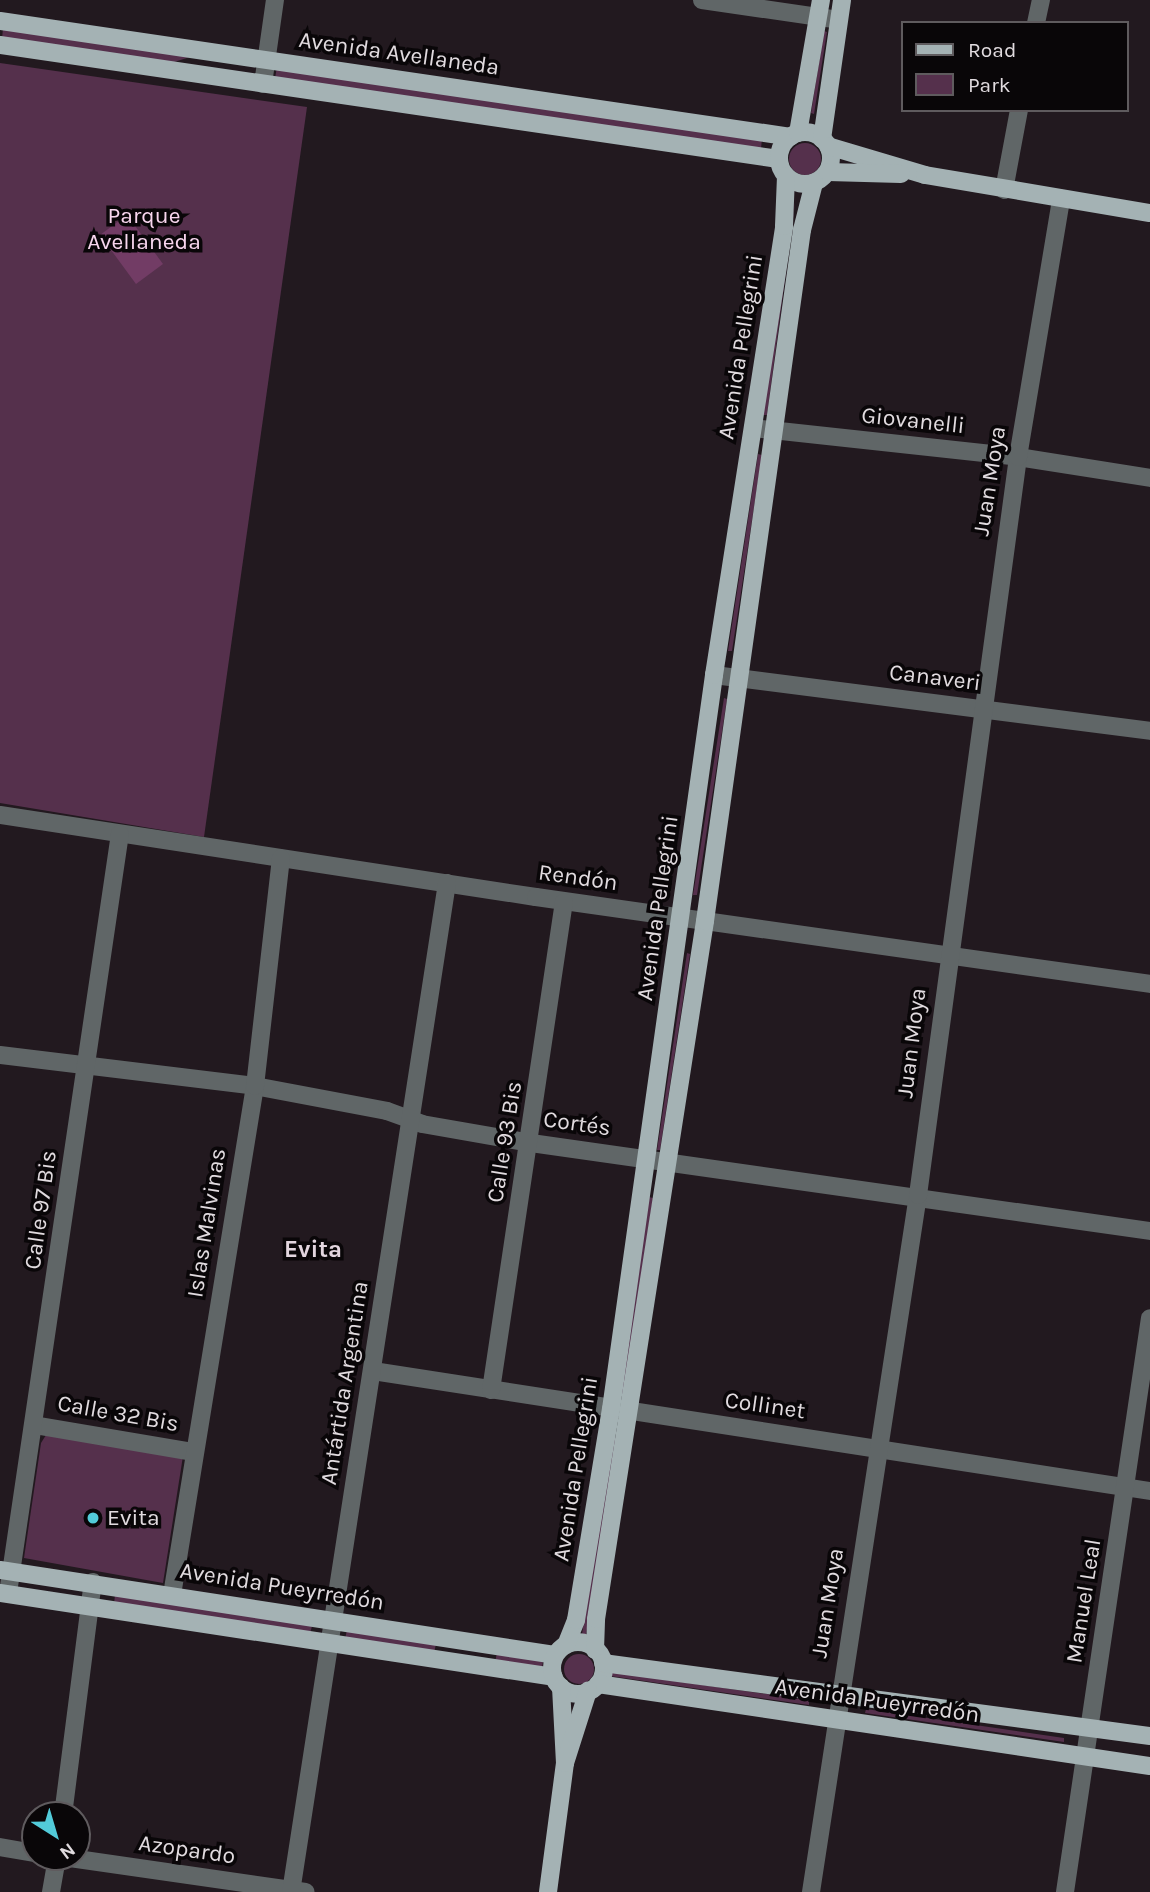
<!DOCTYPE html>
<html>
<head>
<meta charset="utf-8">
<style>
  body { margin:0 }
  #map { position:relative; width:1150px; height:1892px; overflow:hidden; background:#22191f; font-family:Karla,sans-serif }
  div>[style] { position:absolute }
  .green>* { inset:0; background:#55304c }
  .round { border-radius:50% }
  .water>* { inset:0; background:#723c65 }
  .minor>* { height:18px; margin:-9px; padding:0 9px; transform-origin:9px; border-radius:9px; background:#606667 }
  .major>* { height:18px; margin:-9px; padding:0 9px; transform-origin:9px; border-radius:9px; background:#a4b2b4 }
  .major>.ring { margin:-9px; padding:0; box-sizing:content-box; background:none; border:18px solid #a4b2b4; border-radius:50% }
  .dots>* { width:19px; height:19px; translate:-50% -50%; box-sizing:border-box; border:4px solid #090608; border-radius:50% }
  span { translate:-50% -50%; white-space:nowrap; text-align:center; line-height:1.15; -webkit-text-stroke:7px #090608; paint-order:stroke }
  .street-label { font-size:23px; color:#e1dbdf }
  .park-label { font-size:23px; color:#f8d6ee }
  .poi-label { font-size:23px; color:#e1dbdf }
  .left { translate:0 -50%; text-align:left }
  .neighbourhood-label { font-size:24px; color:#e2d5de; font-weight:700 }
  .legend { position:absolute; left:901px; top:21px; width:228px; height:91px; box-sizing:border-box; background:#090608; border:2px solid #5f5b5e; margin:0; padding:9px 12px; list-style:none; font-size:21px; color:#e1dbdf }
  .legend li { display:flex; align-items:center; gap:14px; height:35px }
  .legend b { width:35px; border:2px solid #5f5b5e }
  .north { position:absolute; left:21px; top:1801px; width:70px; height:70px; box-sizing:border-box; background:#090608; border:2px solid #5f5b5e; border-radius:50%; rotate:143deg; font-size:19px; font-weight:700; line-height:28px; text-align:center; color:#e1dbdf }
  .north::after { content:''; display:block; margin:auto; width:24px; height:32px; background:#52cbd9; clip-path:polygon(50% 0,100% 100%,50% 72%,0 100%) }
</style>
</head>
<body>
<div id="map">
  <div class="green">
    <div style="clip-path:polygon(3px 28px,190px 57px,171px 63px,2px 39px)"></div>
    <div style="clip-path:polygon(824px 31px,827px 32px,814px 114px,811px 113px)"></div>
    <div style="clip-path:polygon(0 63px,307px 107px,204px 837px,0 803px)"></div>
    <div style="clip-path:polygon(277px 67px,762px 138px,761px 149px,275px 78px)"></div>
    <div class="round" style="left:789px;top:143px;width:32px;height:32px"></div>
    <div style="clip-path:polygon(796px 196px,767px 415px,763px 415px)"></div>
    <div style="clip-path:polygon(758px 454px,762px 455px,732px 651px,728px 651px)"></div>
    <div style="clip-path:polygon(724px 698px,727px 699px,697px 895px,693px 895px)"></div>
    <div style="clip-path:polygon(687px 953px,690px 954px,660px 1150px,657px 1150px)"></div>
    <div style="clip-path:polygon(649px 1197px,653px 1198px,623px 1394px,619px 1394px)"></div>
    <div style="clip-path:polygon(46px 1435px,183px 1456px,163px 1583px,24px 1558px,41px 1443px)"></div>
    <div style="clip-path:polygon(612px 1438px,616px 1438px,586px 1635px,582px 1634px)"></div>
    <div style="clip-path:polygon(115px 1595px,312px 1626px,310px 1634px,114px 1604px)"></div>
    <div style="clip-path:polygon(347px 1630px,436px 1644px,434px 1653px,345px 1639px)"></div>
    <div style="clip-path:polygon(497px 1653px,543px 1660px,542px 1669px,495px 1662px)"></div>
    <div class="round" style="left:564px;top:1654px;width:30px;height:30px"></div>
    <div style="clip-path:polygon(611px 1672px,809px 1700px,809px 1705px,610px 1676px)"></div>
    <div style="clip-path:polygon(866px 1709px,1064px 1738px,1064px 1742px,865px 1713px)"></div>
  </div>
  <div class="water">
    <div style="clip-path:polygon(127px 215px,163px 264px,136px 284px,100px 235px)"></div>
  </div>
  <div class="minor">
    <div style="left:702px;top:0;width:138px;rotate:8.3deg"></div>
    <div style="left:1036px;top:23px;width:24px;rotate:-78deg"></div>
    <div style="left:263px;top:84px;width:85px;rotate:-81.9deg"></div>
    <div style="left:1004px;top:190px;width:81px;rotate:-79.4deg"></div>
    <div style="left:753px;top:428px;width:267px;rotate:6.2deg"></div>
    <div style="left:1018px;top:457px;width:134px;rotate:9deg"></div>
    <div style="left:714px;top:675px;width:440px;rotate:7.3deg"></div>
    <div style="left:0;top:815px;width:542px;rotate:8.7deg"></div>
    <div style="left:536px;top:897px;width:620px;rotate:8.06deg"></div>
    <div style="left:0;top:1055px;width:257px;rotate:6.9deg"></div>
    <div style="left:255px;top:1086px;width:134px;rotate:10.7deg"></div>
    <div style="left:387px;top:1111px;width:37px;rotate:20deg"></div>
    <div style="left:422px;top:1124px;width:111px;rotate:9.9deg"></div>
    <div style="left:531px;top:1143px;width:625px;rotate:8.09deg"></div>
    <div style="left:373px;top:1371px;width:786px;rotate:8.78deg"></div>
    <div style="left:491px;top:1390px;width:493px;rotate:-81.5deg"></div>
    <div style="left:34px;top:1425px;width:162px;rotate:9.6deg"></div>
    <div style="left:8px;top:1593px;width:767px;rotate:-81.61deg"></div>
    <div style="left:172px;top:1595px;width:516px;rotate:-80.74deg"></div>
    <div style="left:255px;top:1086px;width:229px;rotate:-83.5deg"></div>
    <div style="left:63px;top:1815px;width:235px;rotate:-82.7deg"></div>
    <div style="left:0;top:1847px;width:36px;rotate:10deg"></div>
    <div style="left:63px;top:1857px;width:245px;rotate:8.2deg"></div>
    <div style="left:51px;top:1892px;width:36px;rotate:-80deg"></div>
    <div style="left:291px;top:1892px;width:1021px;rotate:-81.21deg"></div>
    <div style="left:811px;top:1892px;width:705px;rotate:-81.27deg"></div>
    <div style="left:918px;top:1195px;width:745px;rotate:-82.28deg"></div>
    <div style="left:1018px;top:457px;width:262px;rotate:-80.5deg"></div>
    <div style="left:1065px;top:1892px;width:580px;rotate:-81.58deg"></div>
  </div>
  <div class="major">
    <div style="left:0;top:21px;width:799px;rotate:8.34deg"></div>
    <div style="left:0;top:45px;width:787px;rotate:8.33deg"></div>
    <div class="ring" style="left:779px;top:132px;width:34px;height:34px"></div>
    <div style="left:798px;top:133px;width:135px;rotate:-80.2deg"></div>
    <div style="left:822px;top:139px;width:140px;rotate:-81.8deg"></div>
    <div style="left:828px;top:146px;width:101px;rotate:16.6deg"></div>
    <div style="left:925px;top:175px;width:228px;rotate:9.6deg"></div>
    <div style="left:828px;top:172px;width:73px;rotate:1.6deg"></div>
    <div style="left:0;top:1570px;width:561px;rotate:8.71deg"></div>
    <div style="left:0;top:1593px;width:560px;rotate:8.62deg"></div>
    <div class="ring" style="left:552px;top:1642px;width:34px;height:34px"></div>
    <div style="left:566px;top:1645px;width:27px;rotate:-68deg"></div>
    <div style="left:576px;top:1620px;width:214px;rotate:-80.6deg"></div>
    <div style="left:611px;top:1409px;width:741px;rotate:-82.01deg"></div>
    <div style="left:714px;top:675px;width:454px;rotate:-81.1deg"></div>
    <div style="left:784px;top:226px;width:50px;rotate:-87.7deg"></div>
    <div style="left:595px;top:1650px;width:31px;rotate:-88deg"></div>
    <div style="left:596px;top:1619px;width:706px;rotate:-81.12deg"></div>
    <div style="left:705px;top:921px;width:698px;rotate:-82.01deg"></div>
    <div style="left:802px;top:230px;width:49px;rotate:-75.7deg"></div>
    <div style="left:603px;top:1663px;width:552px;rotate:7.6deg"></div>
    <div style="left:598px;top:1684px;width:558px;rotate:8.45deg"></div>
    <div style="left:561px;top:1687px;width:76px;rotate:87deg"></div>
    <div style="left:548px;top:1892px;width:130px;rotate:-82.5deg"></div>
    <div style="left:565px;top:1763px;width:76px;rotate:-72.3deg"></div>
  </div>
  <div class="dots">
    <div style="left:93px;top:1518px;background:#52cbd9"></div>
  </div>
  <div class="street-label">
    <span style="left:399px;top:54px;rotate:8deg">Avenida Avellaneda</span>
    <span style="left:741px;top:347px;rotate:-81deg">Avenida Pellegrini</span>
    <span style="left:913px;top:421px;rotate:6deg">Giovanelli</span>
    <span style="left:990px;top:481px;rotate:-81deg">Juan Moya</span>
    <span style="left:935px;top:678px;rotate:7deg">Canaveri</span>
    <span style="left:578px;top:878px;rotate:8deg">Rendón</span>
    <span style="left:658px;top:908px;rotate:-82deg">Avenida Pellegrini</span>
    <span style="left:912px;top:1043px;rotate:-83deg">Juan Moya</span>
    <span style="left:577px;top:1124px;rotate:8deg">Cortés</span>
    <span style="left:505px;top:1142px;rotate:-81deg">Calle 93 Bis</span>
    <span style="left:41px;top:1210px;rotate:-82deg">Calle 97 Bis</span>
    <span style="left:207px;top:1223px;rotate:-81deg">Islas Malvinas</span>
    <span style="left:345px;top:1383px;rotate:-81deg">Antártida Argentina</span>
    <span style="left:765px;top:1406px;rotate:8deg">Collinet</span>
    <span style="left:118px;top:1414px;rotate:10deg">Calle 32 Bis</span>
    <span style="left:576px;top:1469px;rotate:-81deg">Avenida Pellegrini</span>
    <span style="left:282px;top:1587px;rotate:9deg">Avenida Pueyrredón</span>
    <span style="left:1084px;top:1601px;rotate:-81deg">Manuel Leal</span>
    <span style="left:828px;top:1603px;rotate:-81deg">Juan Moya</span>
    <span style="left:877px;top:1701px;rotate:8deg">Avenida Pueyrredón</span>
    <span style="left:187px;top:1850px;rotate:8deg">Azopardo</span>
  </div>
  <div class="park-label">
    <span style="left:144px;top:229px">Parque<br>Avellaneda</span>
  </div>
  <div class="poi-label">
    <span class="left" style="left:107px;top:1518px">Evita</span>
  </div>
  <div class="neighbourhood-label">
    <span style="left:313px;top:1250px">Evita</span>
  </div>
  <ul class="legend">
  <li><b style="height:9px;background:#a4b2b4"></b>Road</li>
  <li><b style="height:19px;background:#55304c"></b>Park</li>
  </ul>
  <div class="north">N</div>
</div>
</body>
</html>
